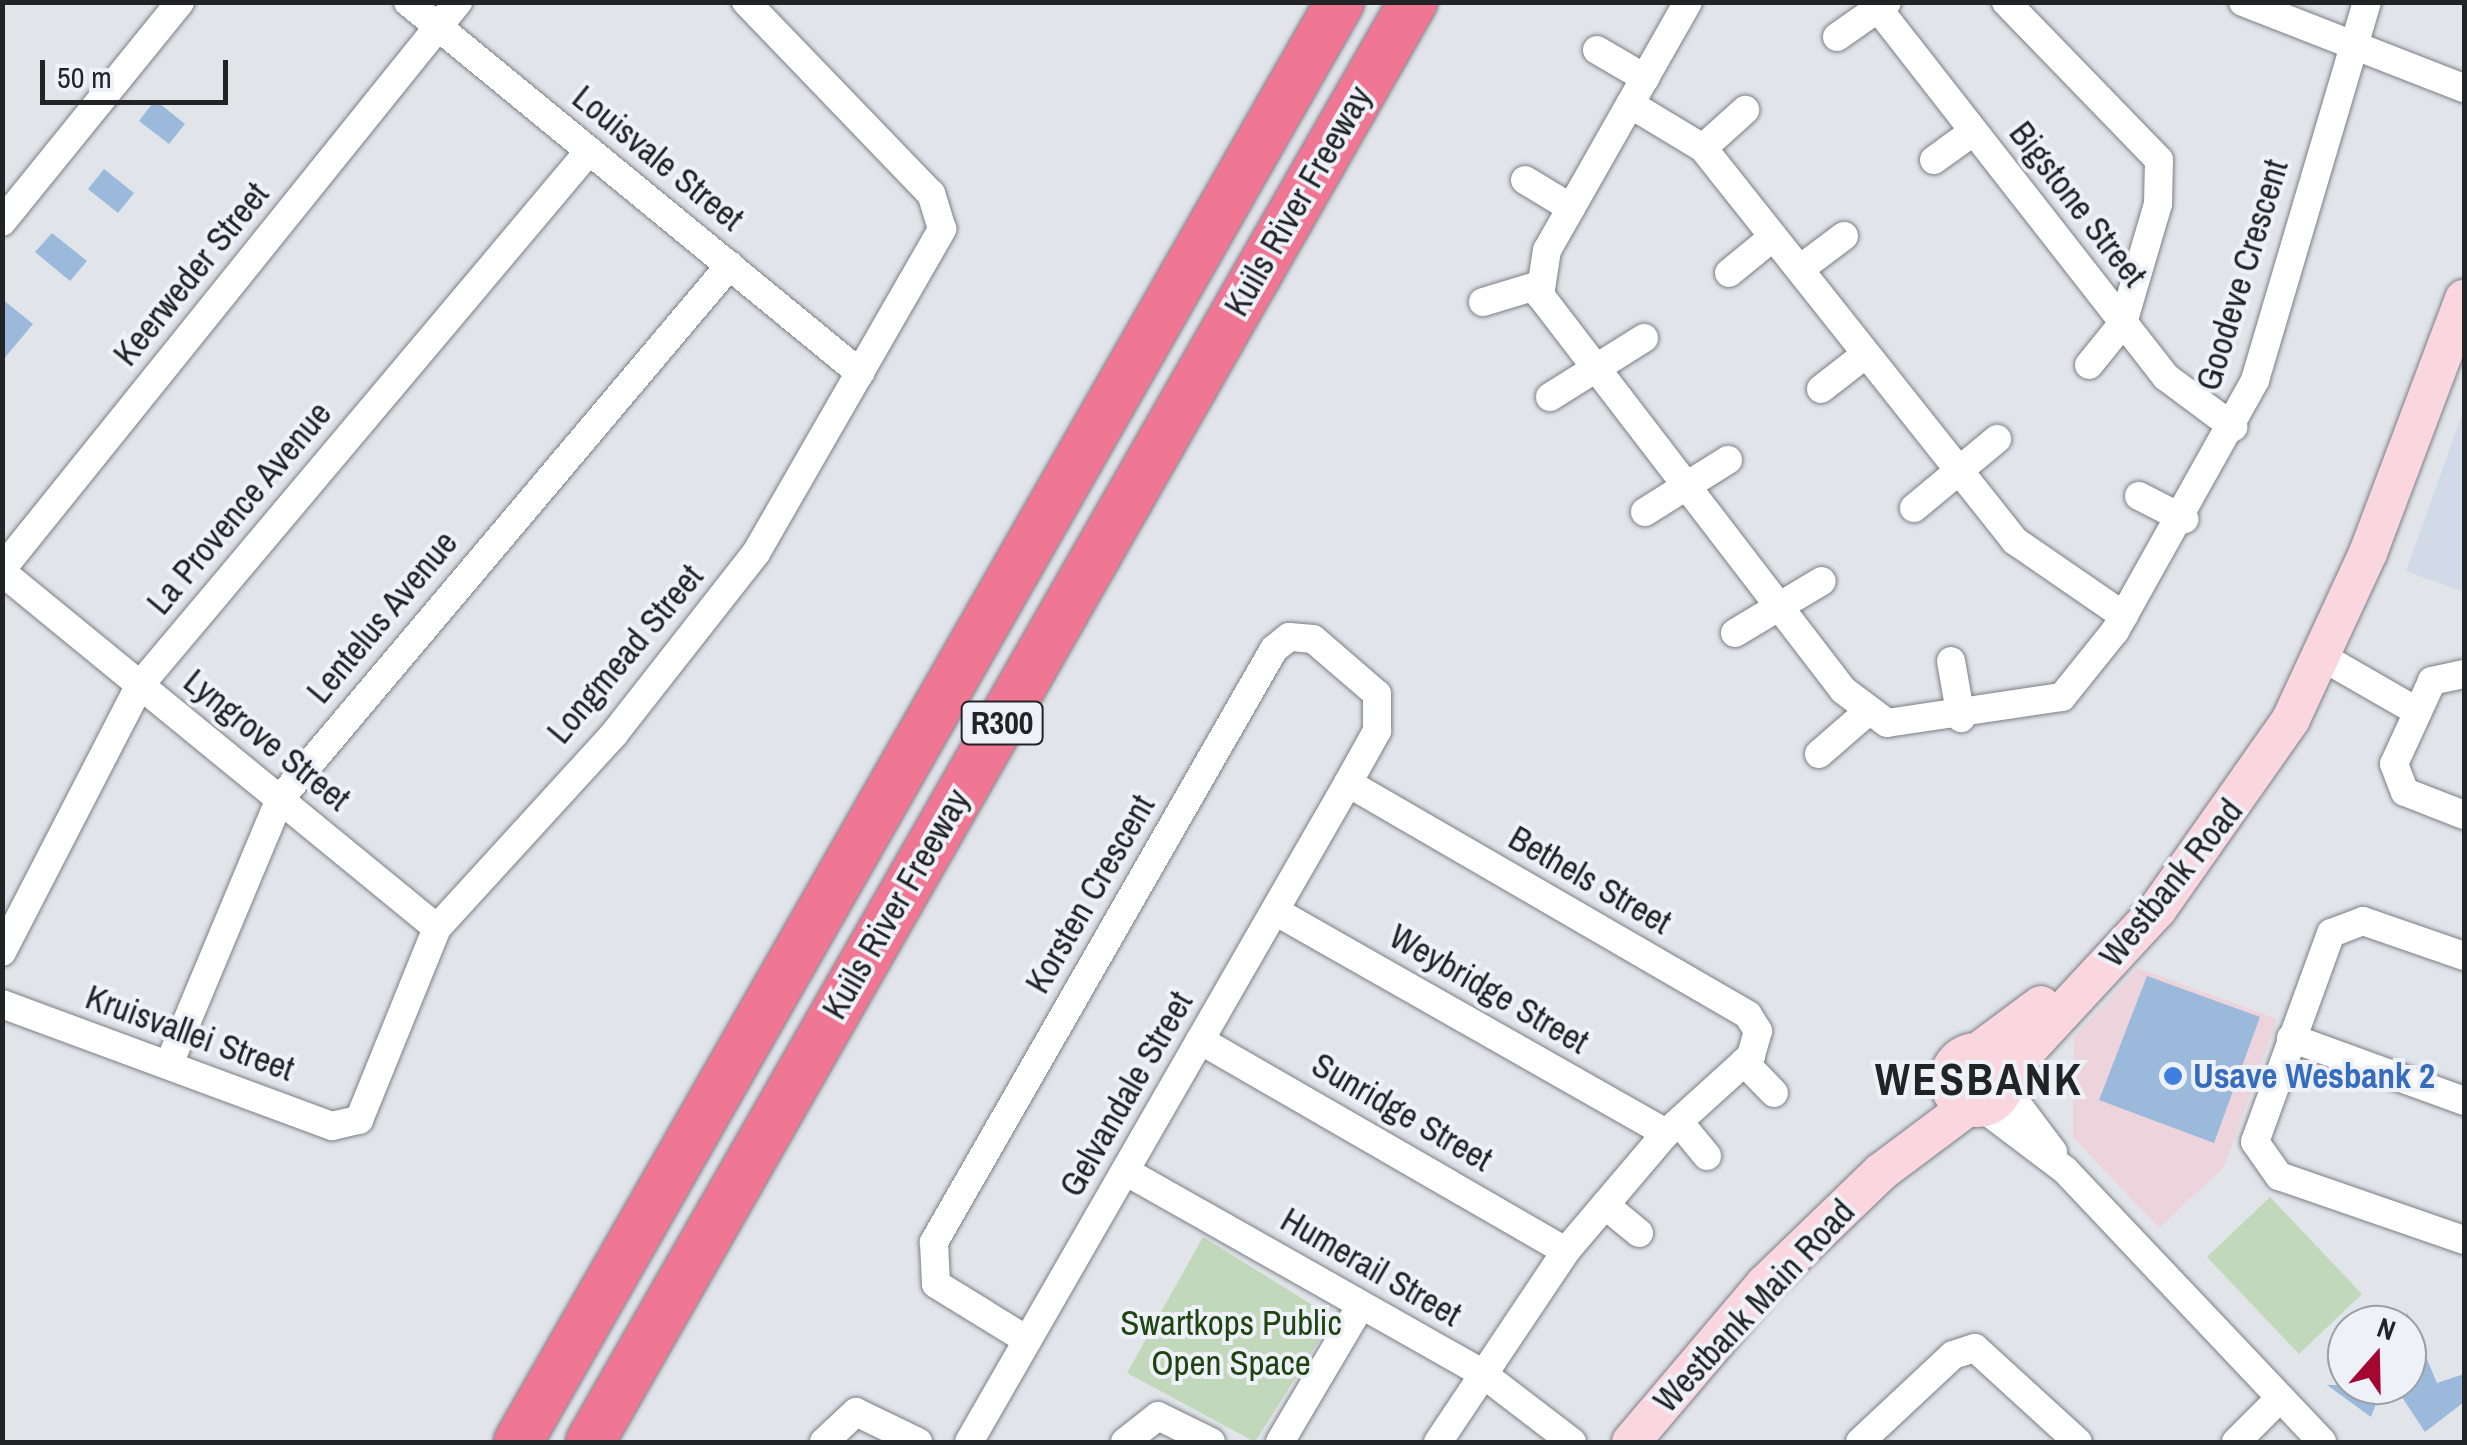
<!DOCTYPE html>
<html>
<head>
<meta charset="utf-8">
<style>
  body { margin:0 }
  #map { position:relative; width:2467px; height:1445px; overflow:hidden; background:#e1e5ea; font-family:"Archivo Narrow",sans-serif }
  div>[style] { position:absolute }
  .commercial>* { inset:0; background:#edd3db }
  .built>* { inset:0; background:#d1dae6 }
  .green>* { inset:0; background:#c2d8ba }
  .building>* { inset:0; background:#9bb9db }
  .roads { filter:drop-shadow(0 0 2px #7b7f84) drop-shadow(0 0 2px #7b7f84) }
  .street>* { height:28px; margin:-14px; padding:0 14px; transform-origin:14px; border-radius:14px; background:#fff }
  .secondary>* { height:38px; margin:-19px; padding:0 19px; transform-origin:19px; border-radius:19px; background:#fad6df }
  .secondary>.ring { margin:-19px; padding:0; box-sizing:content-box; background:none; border:38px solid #fad6df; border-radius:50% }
  .highway>* { height:48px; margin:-24px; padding:0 24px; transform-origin:24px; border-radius:24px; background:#f07793 }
  .dots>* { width:28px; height:28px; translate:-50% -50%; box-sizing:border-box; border:5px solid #eef2f8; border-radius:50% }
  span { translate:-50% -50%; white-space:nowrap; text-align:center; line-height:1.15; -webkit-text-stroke:8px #eef2f8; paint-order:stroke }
  .shield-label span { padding:2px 8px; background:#eef2f8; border:2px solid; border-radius:8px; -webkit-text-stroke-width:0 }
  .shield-label { font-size:32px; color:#222325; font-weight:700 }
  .street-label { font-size:35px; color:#222325 }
  .shop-label { font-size:35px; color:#366cbe; font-weight:700 }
  .left { translate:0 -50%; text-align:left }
  .park-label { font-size:35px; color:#1f4411 }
  .district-label { font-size:45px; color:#222325; font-weight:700; letter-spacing:2.5px }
  .frame { position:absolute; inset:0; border:5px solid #222325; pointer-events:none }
  .north { position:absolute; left:2327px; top:1305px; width:100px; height:100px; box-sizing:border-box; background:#eef2f8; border:2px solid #9c9fa4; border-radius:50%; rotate:20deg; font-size:28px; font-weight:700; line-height:40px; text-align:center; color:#222325 }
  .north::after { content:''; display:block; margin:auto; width:35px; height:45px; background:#a40732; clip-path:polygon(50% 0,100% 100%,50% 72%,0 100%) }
  .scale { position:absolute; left:40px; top:60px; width:188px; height:45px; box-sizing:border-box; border:5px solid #222325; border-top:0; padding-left:12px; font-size:30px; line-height:35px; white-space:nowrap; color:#222325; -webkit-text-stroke:8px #eef2f8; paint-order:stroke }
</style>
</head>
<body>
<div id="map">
  <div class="commercial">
    <div style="clip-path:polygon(2138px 968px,2277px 1019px,2224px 1167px,2159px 1228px,2073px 1137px,2074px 1037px)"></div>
  </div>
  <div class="built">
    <div style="clip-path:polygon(2464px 409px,2464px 592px,2406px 571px)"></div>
  </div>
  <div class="green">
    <div style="clip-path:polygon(2270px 1197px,2362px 1294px,2299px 1354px,2207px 1257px)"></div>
    <div style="clip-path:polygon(1203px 1237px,1327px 1314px,1328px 1326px,1255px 1442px,1127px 1373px)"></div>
  </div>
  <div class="building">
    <div style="clip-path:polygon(155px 100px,185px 124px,169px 144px,139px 121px)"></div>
    <div style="clip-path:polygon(104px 169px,134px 193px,118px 213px,88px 189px)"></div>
    <div style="clip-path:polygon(52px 233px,87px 261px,70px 281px,35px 252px)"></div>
    <div style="clip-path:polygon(2px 299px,33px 324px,2px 361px)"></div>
    <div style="clip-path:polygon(2147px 976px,2260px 1017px,2214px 1143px,2099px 1100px)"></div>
    <div style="clip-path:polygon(2407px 1312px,2437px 1383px,2464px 1374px,2464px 1402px,2425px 1432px,2394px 1385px,2407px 1385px)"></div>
    <div style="clip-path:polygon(2327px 1385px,2383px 1385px,2371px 1417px)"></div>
  </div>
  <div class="roads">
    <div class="street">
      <div style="left:408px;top:2px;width:585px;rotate:39.38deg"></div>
      <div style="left:1688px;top:2px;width:285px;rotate:119.6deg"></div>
      <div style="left:1547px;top:250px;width:46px;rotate:98.8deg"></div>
      <div style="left:1540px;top:295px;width:498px;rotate:52.5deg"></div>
      <div style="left:1843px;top:690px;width:55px;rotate:36.9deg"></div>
      <div style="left:1887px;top:723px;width:177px;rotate:-8.5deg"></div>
      <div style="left:2062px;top:697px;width:85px;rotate:-51.2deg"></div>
      <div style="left:2115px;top:631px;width:287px;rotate:-60.8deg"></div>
      <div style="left:2255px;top:380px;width:394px;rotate:-73.5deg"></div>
      <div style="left:1873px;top:2px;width:476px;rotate:52deg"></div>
      <div style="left:2166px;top:377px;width:84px;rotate:36.7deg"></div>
      <div style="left:2006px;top:2px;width:220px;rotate:45.9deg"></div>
      <div style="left:2159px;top:160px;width:44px;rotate:91.3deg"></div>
      <div style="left:2158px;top:204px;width:124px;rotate:106.4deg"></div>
      <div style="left:2123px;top:323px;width:54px;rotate:129deg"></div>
      <div style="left:2243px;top:2px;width:237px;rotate:21.3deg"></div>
      <div style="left:1837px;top:37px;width:61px;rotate:-35deg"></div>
      <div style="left:1597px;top:50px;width:56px;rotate:30.3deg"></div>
      <div style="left:1630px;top:104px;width:85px;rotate:31.1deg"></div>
      <div style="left:1703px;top:148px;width:502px;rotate:51.55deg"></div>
      <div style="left:2015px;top:541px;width:132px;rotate:34.5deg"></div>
      <div style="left:1703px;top:148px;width:57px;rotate:-42.1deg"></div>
      <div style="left:1934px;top:160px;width:48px;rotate:-35.7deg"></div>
      <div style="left:1525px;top:180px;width:54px;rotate:31.3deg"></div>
      <div style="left:2px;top:222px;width:283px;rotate:-51deg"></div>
      <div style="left:1800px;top:269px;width:55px;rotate:-36.9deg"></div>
      <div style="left:1729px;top:273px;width:57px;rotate:-39.3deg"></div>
      <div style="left:1483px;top:302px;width:59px;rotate:-16.9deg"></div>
      <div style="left:1821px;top:389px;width:57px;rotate:-37.9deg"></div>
      <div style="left:1550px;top:397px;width:111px;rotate:-32.1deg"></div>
      <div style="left:2139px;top:496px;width:51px;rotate:27.1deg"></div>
      <div style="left:1914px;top:508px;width:108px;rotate:-39.7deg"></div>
      <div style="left:1645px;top:512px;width:98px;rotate:-32.1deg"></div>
      <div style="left:2px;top:569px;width:728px;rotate:-51.19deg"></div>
      <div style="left:2px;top:572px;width:562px;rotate:39.3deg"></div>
      <div style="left:1735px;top:633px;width:101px;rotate:-30.9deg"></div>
      <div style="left:2319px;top:655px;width:108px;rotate:29.9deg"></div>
      <div style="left:1951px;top:661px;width:58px;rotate:80deg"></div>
      <div style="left:2464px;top:674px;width:33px;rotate:168deg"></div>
      <div style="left:2432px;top:681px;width:91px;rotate:114.6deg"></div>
      <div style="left:2394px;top:764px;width:30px;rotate:69deg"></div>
      <div style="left:2405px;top:792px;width:63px;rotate:21.3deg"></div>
      <div style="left:1819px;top:754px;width:61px;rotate:-41deg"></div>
      <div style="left:1348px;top:783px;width:462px;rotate:30.1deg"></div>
      <div style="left:1748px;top:1015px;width:19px;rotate:58deg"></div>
      <div style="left:1758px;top:1031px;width:26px;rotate:106deg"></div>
      <div style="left:1751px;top:1056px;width:115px;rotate:137.8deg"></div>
      <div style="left:1666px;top:1133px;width:155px;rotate:130.3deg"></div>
      <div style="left:1566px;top:1251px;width:230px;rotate:123.8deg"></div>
      <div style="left:1275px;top:911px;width:450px;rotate:29.6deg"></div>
      <div style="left:2px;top:952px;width:301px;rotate:-62.7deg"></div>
      <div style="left:140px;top:685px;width:698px;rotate:-49.94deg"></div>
      <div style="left:2464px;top:956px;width:107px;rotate:-160.9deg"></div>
      <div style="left:2363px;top:921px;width:34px;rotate:159deg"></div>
      <div style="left:2331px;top:933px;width:222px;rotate:110deg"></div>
      <div style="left:2255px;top:1142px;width:42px;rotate:54.8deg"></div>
      <div style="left:2279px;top:1176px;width:196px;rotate:19.1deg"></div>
      <div style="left:2px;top:1004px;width:352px;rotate:20.3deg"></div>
      <div style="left:332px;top:1126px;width:28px;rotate:-13deg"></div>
      <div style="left:359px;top:1120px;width:207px;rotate:-67.9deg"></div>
      <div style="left:437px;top:928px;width:263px;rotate:-47.6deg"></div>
      <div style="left:614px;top:734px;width:230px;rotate:-51.9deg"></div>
      <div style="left:756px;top:553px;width:374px;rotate:-60.1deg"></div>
      <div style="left:942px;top:229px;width:37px;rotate:-107deg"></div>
      <div style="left:931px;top:194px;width:267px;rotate:-133.9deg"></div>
      <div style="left:2291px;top:1038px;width:184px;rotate:20deg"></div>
      <div style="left:1200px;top:1040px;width:422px;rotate:30deg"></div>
      <div style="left:1744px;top:1062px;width:43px;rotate:45.9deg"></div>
      <div style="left:169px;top:1064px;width:287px;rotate:-67.3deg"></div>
      <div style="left:280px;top:799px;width:698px;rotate:-49.88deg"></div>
      <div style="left:2005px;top:1088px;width:80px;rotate:53.1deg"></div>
      <div style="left:1983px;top:1108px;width:103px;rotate:37.1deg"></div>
      <div style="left:2065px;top:1170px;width:374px;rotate:46.6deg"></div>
      <div style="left:1679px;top:1122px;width:44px;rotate:50.5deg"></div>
      <div style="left:1125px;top:1171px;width:407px;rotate:29.5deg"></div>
      <div style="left:1479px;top:1371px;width:117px;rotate:37.4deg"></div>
      <div style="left:1605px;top:1205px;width:44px;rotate:39.5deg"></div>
      <div style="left:824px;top:1442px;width:44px;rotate:-43.2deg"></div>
      <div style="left:856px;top:1412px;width:69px;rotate:25.8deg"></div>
      <div style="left:969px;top:1442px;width:760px;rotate:-60.1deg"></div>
      <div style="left:1348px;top:783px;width:60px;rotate:-60.9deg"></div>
      <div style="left:1377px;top:731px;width:37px;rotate:-90deg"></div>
      <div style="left:1377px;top:694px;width:84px;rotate:-139.3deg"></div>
      <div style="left:1313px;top:639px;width:24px;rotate:-175deg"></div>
      <div style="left:1289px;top:637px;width:19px;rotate:141deg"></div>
      <div style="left:1274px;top:649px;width:684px;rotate:119.83deg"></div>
      <div style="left:934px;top:1242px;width:42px;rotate:87.3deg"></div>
      <div style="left:936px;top:1284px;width:107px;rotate:31.6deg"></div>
      <div style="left:1125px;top:1442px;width:42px;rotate:-38.2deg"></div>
      <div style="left:1158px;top:1416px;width:59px;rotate:26.1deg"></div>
      <div style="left:1280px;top:1442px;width:159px;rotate:-59.4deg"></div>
      <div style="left:1860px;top:1442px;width:127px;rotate:-43.1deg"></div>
      <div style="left:1953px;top:1355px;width:23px;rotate:-18deg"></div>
      <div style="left:1975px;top:1348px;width:139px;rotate:42.4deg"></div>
      <div style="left:2236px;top:1442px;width:62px;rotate:-45deg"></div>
    </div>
    <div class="secondary">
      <div style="left:1979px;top:1051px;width:77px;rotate:-36.6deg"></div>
      <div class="ring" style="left:1949px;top:1052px;width:18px;height:18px"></div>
      <div style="left:2005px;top:1074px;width:224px;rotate:-47.2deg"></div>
      <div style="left:2157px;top:910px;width:233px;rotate:-54.9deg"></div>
      <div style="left:2291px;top:719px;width:183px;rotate:-65.1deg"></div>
      <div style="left:2368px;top:553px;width:272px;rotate:-69.3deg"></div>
      <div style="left:1631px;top:1442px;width:207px;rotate:-49.7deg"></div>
      <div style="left:1765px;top:1284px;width:161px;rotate:-44deg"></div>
      <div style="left:1881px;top:1172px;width:109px;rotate:-36.8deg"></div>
    </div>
    <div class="highway">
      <div style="left:518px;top:1442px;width:1658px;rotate:-60.28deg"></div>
      <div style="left:590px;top:1442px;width:1659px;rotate:-60.25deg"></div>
    </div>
  </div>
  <div class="dots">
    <div style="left:2173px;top:1076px;background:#3f7fe0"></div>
  </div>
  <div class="shield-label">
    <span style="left:1002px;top:723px">R300</span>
  </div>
  <div class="street-label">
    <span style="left:658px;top:158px;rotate:39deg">Louisvale Street</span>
    <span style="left:1298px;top:201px;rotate:-60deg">Kuils River Freeway</span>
    <span style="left:2078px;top:204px;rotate:52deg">Bigstone Street</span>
    <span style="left:191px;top:274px;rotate:-51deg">Keerweder Street</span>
    <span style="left:2242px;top:275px;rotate:-73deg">Goodeve Crescent</span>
    <span style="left:239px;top:508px;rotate:-50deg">La Provence Avenue</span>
    <span style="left:382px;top:617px;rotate:-50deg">Lentelus Avenue</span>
    <span style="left:625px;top:654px;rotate:-50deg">Longmead Street</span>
    <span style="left:267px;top:740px;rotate:39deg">Lyngrove Street</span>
    <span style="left:1590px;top:880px;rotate:30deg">Bethels Street</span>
    <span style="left:2171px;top:883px;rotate:-51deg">Westbank Road</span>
    <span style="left:1090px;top:894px;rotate:-60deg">Korsten Crescent</span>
    <span style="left:896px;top:904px;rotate:-60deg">Kuils River Freeway</span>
    <span style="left:1489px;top:989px;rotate:30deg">Weybridge Street</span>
    <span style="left:190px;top:1033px;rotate:20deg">Kruisvallei Street</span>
    <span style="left:1126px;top:1094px;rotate:-60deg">Gelvandale Street</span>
    <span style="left:1402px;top:1112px;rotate:30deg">Sunridge Street</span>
    <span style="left:1371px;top:1267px;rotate:30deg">Humerail Street</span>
    <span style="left:1754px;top:1306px;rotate:-47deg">Westbank Main Road</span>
  </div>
  <div class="shop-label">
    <span class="left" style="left:2193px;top:1076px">Usave Wesbank 2</span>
  </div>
  <div class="park-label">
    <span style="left:1231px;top:1343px">Swartkops Public<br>Open Space</span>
  </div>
  <div class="district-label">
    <span style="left:1979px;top:1079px">WESBANK</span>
  </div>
  <div class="frame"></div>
  <div class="north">N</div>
  <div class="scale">50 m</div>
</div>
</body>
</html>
